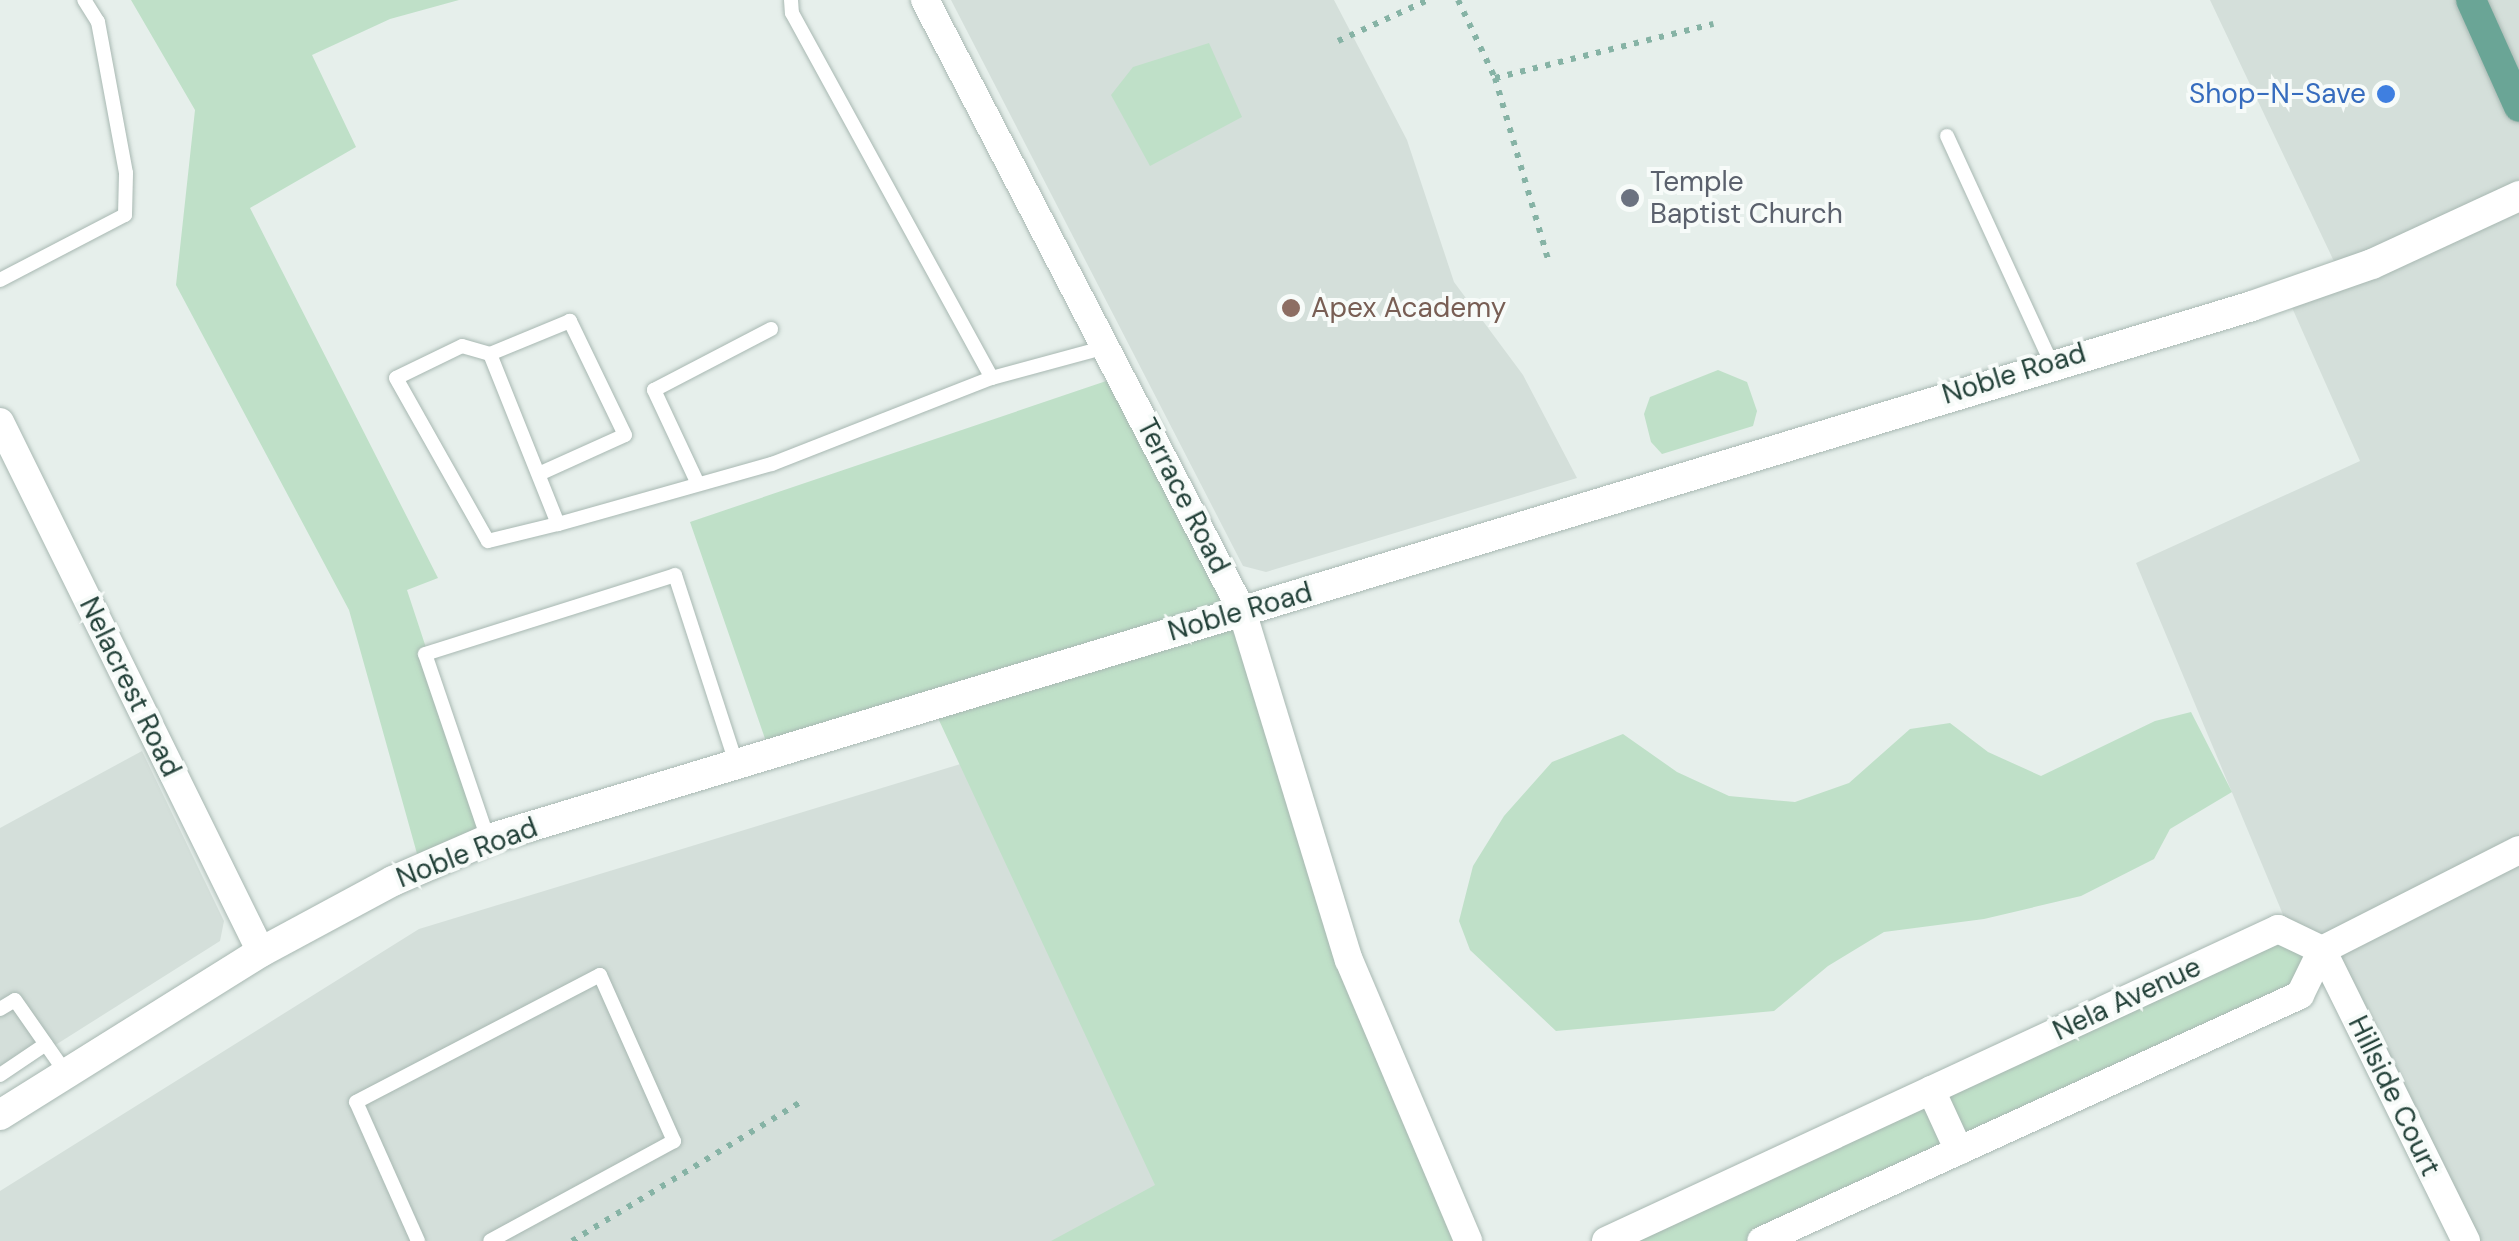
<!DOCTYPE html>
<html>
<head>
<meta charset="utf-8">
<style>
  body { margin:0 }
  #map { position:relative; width:2519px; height:1241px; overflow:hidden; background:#e6efeb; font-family:"DM Sans",sans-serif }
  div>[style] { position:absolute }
  .built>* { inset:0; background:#d4dfda }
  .green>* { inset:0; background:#bfe0c8 }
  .path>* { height:6px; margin-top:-3px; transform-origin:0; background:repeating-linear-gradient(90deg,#86b3a5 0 5px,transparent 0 13px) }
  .roads { filter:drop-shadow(0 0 2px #a8b8b2) drop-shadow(0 0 2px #a8b8b2) }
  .service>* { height:14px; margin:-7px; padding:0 7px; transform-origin:7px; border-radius:7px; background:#fff }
  .minor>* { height:28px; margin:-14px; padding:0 14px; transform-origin:14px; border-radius:14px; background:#fff }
  .secondary>* { height:30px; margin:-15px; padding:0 15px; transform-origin:15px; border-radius:15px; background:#fff }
  .primary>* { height:30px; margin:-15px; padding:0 15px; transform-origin:15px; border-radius:15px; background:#6aa596 }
  .dots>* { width:28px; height:28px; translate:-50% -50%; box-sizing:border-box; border:5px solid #f7fbf9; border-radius:50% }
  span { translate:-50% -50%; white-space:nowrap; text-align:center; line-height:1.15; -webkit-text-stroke:8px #f7fbf9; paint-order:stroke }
  .shop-label { font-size:28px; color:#366cbe }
  .right { translate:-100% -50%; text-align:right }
  .worship-label { font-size:28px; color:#5b616d }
  .left { translate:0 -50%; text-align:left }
  .education-label { font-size:28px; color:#785e54 }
  .street-label { font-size:28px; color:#24423a }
</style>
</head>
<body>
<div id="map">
  <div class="built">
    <div style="clip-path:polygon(951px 0,1334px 0,1407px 140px,1454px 282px,1523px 375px,1577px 478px,1266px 572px,1243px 566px)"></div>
    <div style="clip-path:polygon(2210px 0,2519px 0,2519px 1241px,2466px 1241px,2322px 950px,2292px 936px,2136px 563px,2360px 461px,2286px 294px,2340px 274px)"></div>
    <div style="clip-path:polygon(1210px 688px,1435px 1241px,0 1241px,0 1191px,419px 929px)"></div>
    <div style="clip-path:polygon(142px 751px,224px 921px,220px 941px,0 1080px,0 828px)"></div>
  </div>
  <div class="green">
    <div style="clip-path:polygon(131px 0,459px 0,390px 19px,312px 55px,356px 147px,250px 208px,438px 578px,407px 590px,489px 839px,421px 868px,349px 610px,176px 285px,195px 110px)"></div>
    <div style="clip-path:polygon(1209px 43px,1242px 117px,1150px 166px,1111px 95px,1133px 67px)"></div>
    <div style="clip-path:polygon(1718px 370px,1747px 382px,1757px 411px,1753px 426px,1662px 454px,1651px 442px,1644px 414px,1650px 397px)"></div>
    <div style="clip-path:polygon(1121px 376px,1242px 611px,1349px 960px,1468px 1241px,1051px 1241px,1155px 1185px,931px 703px,770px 753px,690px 522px)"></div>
    <div style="clip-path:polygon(2191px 712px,2232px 792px,2170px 829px,2154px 859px,2081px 896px,1984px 919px,1884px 932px,1828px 966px,1774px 1011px,1556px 1031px,1470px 950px,1459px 921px,1473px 866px,1504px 816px,1552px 762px,1623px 734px,1677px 772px,1729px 796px,1795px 802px,1849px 783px,1910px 729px,1950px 723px,1988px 752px,2041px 776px,2155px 721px)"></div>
    <div style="clip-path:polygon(2278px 929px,2322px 950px,2300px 995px,1761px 1241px,1606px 1241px)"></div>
  </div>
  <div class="path">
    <div style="left:1458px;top:0;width:86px;rotate:64.6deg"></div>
    <div style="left:1495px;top:78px;width:193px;rotate:73.7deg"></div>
    <div style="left:1338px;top:41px;width:99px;rotate:-24.5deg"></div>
    <div style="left:1495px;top:78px;width:225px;rotate:-13.9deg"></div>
    <div style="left:572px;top:1241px;width:269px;rotate:-31.3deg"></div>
  </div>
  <div class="roads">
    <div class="service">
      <div style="left:791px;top:0;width:13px;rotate:86deg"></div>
      <div style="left:792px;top:13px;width:416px;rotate:61.3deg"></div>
      <div style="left:992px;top:378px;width:118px;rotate:-15.2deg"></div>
      <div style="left:1947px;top:136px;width:249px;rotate:65.3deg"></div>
      <div style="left:0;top:280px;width:141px;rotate:-27.5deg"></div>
      <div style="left:125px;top:215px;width:42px;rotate:-88.6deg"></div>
      <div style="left:126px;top:173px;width:154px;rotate:-100.5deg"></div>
      <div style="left:98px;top:22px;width:26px;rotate:-122deg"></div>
      <div style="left:490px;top:354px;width:29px;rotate:-164deg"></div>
      <div style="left:462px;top:346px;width:73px;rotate:154.1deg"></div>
      <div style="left:396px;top:378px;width:187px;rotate:60.6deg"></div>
      <div style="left:488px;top:541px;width:72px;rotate:-13.7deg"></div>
      <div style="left:541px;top:473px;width:92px;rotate:-24.3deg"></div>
      <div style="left:625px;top:435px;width:127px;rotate:-115.8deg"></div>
      <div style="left:570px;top:321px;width:87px;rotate:157.6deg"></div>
      <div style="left:490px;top:354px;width:183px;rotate:68.2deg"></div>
      <div style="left:558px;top:524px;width:222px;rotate:-15.7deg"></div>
      <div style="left:772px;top:464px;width:236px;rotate:-21.4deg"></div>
      <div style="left:698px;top:484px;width:104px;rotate:-115.1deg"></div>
      <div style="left:654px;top:390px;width:132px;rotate:-27.5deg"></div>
      <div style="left:488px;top:839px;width:195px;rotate:-108.8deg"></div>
      <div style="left:425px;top:654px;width:262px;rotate:-17.5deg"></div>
      <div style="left:675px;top:575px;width:198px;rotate:72deg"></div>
      <div style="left:0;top:1009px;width:17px;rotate:-31deg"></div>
      <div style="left:15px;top:1000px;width:89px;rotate:55.1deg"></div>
      <div style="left:0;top:1075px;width:55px;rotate:-34deg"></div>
      <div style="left:418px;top:1241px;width:152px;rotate:-114deg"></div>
      <div style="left:356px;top:1102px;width:275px;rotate:-27.5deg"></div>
      <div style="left:600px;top:975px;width:182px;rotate:66deg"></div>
      <div style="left:674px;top:1141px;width:209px;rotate:151.5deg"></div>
    </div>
    <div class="minor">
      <div style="left:925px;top:0;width:688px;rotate:62.58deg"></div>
      <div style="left:1242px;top:611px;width:365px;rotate:73deg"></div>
      <div style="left:1349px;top:960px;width:305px;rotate:67deg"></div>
      <div style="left:0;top:422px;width:591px;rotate:63.78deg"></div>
      <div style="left:1931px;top:1090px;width:67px;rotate:65.3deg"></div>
      <div style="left:1606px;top:1241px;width:741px;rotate:-24.9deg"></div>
      <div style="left:2278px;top:929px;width:49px;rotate:25.5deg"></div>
      <div style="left:2322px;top:950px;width:50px;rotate:116.1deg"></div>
      <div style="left:2300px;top:995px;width:592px;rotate:155.47deg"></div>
      <div style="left:2466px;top:1241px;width:325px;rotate:-116.3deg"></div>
      <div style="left:2322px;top:950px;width:221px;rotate:-26.9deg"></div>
    </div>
    <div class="secondary">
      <div style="left:0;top:1115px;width:308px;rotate:-32deg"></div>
      <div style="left:261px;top:952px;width:150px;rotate:-28.3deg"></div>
      <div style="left:393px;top:881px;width:105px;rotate:-23.6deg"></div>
      <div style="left:489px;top:839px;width:1842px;rotate:-16.82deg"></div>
      <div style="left:2252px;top:306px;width:127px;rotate:-19.3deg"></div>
      <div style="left:2372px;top:264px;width:162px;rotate:-24.8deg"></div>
    </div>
    <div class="primary">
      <div style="left:2471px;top:0;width:117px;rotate:65.8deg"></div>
    </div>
  </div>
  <div class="dots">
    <div style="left:2386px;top:94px;background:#3f7fe0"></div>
    <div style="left:1630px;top:198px;background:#6b7280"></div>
    <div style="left:1291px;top:308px;background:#8d6e63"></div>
  </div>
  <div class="shop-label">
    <span class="right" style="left:2366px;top:94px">Shop-N-Save</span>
  </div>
  <div class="worship-label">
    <span class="left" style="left:1650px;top:198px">Temple<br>Baptist Church</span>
  </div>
  <div class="education-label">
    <span class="left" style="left:1311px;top:308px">Apex Academy</span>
  </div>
  <div class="street-label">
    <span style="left:2014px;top:374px;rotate:-17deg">Noble Road</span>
    <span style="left:1183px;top:496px;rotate:63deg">Terrace Road</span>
    <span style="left:1240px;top:612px;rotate:-16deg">Noble Road</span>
    <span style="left:130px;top:687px;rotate:64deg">Nelacrest Road</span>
    <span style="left:467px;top:853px;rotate:-21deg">Noble Road</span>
    <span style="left:2127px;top:999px;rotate:-25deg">Nela Avenue</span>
    <span style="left:2394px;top:1096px;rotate:64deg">Hillside Court</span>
  </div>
</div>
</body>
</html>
